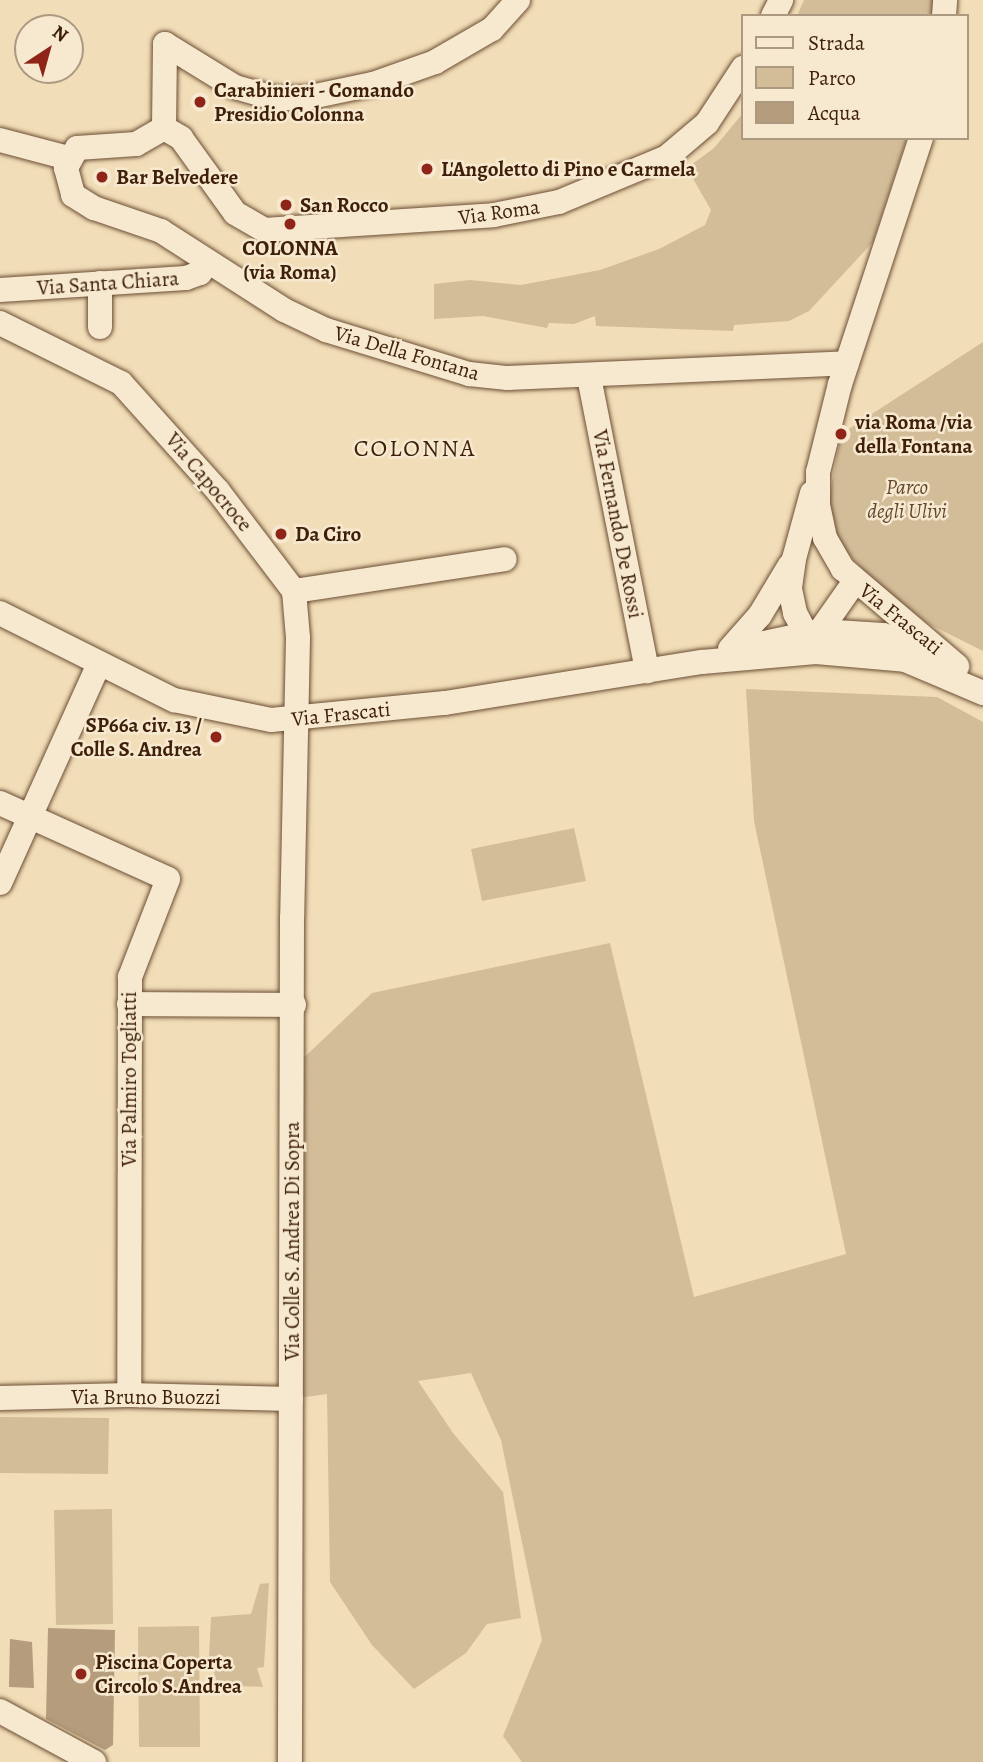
<!DOCTYPE html>
<html>
<head>
<meta charset="utf-8">
<style>
  body { margin:0 }
  #map { position:relative; width:983px; height:1762px; overflow:hidden; background:#f1ddb7; font-family:Alegreya,serif }
  div>[style] { position:absolute }
  .green>* { inset:0; background:#d3bd99 }
  .water>* { inset:0; background:#b49c7c }
  .roads { filter:drop-shadow(0 0 2px #6c4e34) drop-shadow(0 0 2px #6c4e34) }
  .minor>* { height:24px; margin:-12px; padding:0 12px; transform-origin:12px; border-radius:12px; background:#f6e9d0 }
  .dots>* { width:19px; height:19px; translate:-50% -50%; box-sizing:border-box; border:4px solid #f6e9d0; border-radius:50% }
  span { translate:-50% -50%; white-space:nowrap; text-align:center; line-height:1.15; -webkit-text-stroke:5px #f6e9d0; paint-order:stroke }
  .poi-label { font-size:21px; color:#3f1f08; font-weight:700 }
  .left { translate:0 -50%; text-align:left }
  .right { translate:-100% -50%; text-align:right }
  .street-label { font-size:21px; color:#3f1f08 }
  .park-label { font-size:21px; color:#64462c; font-style:italic }
  .quarter-label { font-size:24px; color:#3f1f08; letter-spacing:2px }
  .legend { position:absolute; left:741px; top:14px; width:228px; height:126px; box-sizing:border-box; background:#f6e9d0; border:2px solid #ad9880; margin:0; padding:9px 12px; list-style:none; font-size:21px; color:#3f1f08 }
  .legend li { display:flex; align-items:center; gap:14px; height:35px }
  .legend b { width:35px; border:2px solid #ad9880 }
  .north { position:absolute; left:14px; top:14px; width:70px; height:70px; box-sizing:border-box; background:#f6e9d0; border:2px solid #ad9880; border-radius:50%; rotate:36deg; font-size:19px; font-weight:700; line-height:28px; text-align:center; color:#3f1f08 }
  .north::after { content:''; display:block; margin:auto; width:24px; height:32px; background:#8f2418; clip-path:polygon(50% 0,100% 100%,50% 72%,0 100%) }
</style>
</head>
<body>
<div id="map">
  <div class="green">
    <div style="clip-path:polygon(804px 0,935px 0,934px 16px,797px 16px)"></div>
    <div style="clip-path:polygon(743px 113px,743px 138px,907px 138px,873px 242px,809px 311px,789px 321px,734px 325px,733px 331px,596px 326px,595px 316px,574px 324px,549px 323px,547px 328px,483px 316px,434px 319px,434px 284px,470px 280px,521px 285px,600px 270px,659px 249px,705px 225px,711px 210px,687px 168px,714px 148px)"></div>
    <div style="clip-path:polygon(983px 342px,983px 651px,927px 623px,870px 577px,841px 546px,826px 516px,841px 434px)"></div>
    <div style="clip-path:polygon(746px 689px,937px 697px,983px 722px,983px 1762px,522px 1762px,503px 1736px,542px 1640px,501px 1440px,471px 1373px,418px 1381px,453px 1433px,503px 1492px,521px 1618px,487px 1624px,466px 1653px,414px 1689px,372px 1645px,330px 1582px,327px 1394px,291px 1399px,294px 1067px,372px 993px,610px 943px,694px 1297px,846px 1254px,754px 821px)"></div>
    <div style="clip-path:polygon(574px 828px,586px 881px,482px 901px,471px 849px)"></div>
    <div style="clip-path:polygon(0 1417px,109px 1418px,108px 1474px,0 1473px)"></div>
    <div style="clip-path:polygon(112px 1509px,113px 1624px,56px 1625px,54px 1510px)"></div>
    <div style="clip-path:polygon(269px 1583px,264px 1667px,257px 1668px,263px 1687px,218px 1685px,209px 1657px,211px 1617px,251px 1614px,260px 1584px)"></div>
    <div style="clip-path:polygon(199px 1626px,200px 1747px,139px 1747px,138px 1627px)"></div>
  </div>
  <div class="water">
    <div style="clip-path:polygon(48px 1628px,115px 1630px,113px 1745px,105px 1750px,46px 1719px)"></div>
    <div style="clip-path:polygon(10px 1639px,32px 1642px,34px 1688px,9px 1687px)"></div>
  </div>
  <div class="roads">
    <div class="minor">
      <div style="left:773px;top:16px;width:18px;rotate:-63deg"></div>
      <div style="left:944px;top:16px;width:16px;rotate:-86deg"></div>
      <div style="left:165px;top:44px;width:82px;rotate:31.6deg"></div>
      <div style="left:235px;top:87px;width:41px;rotate:15.8deg"></div>
      <div style="left:274px;top:98px;width:32px"></div>
      <div style="left:306px;top:98px;width:68px;rotate:-11.8deg"></div>
      <div style="left:373px;top:84px;width:66px;rotate:-19.5deg"></div>
      <div style="left:435px;top:62px;width:66px;rotate:-30.1deg"></div>
      <div style="left:492px;top:29px;width:39px;rotate:-48deg"></div>
      <div style="left:164px;top:128px;width:32px;rotate:150deg"></div>
      <div style="left:136px;top:144px;width:59px;rotate:176.1deg"></div>
      <div style="left:77px;top:148px;width:23px;rotate:119deg"></div>
      <div style="left:66px;top:168px;width:28px;rotate:75deg"></div>
      <div style="left:73px;top:195px;width:25px;rotate:32deg"></div>
      <div style="left:94px;top:208px;width:71px;rotate:18.9deg"></div>
      <div style="left:161px;top:231px;width:146px;rotate:32.7deg"></div>
      <div style="left:284px;top:310px;width:47px;rotate:25.5deg"></div>
      <div style="left:326px;top:330px;width:150px;rotate:17.1deg"></div>
      <div style="left:469px;top:374px;width:39px;rotate:6deg"></div>
      <div style="left:508px;top:378px;width:339px;rotate:-2.5deg"></div>
      <div style="left:164px;top:128px;width:20px;rotate:30deg"></div>
      <div style="left:181px;top:138px;width:92px;rotate:54.2deg"></div>
      <div style="left:235px;top:213px;width:34px;rotate:30deg"></div>
      <div style="left:264px;top:230px;width:230px;rotate:-3.7deg"></div>
      <div style="left:494px;top:215px;width:66px;rotate:-11.3deg"></div>
      <div style="left:559px;top:202px;width:117px;rotate:-22.6deg"></div>
      <div style="left:667px;top:157px;width:52px;rotate:-40.4deg"></div>
      <div style="left:707px;top:123px;width:66px;rotate:-56.8deg"></div>
      <div style="left:164px;top:128px;width:84px;rotate:-89.3deg"></div>
      <div style="left:921px;top:138px;width:259px;rotate:108.2deg"></div>
      <div style="left:840px;top:384px;width:91px;rotate:104deg"></div>
      <div style="left:818px;top:472px;width:33px;rotate:90deg"></div>
      <div style="left:818px;top:505px;width:34px;rotate:78deg"></div>
      <div style="left:825px;top:538px;width:36px;rotate:60deg"></div>
      <div style="left:843px;top:569px;width:150px;rotate:40.4deg"></div>
      <div style="left:0;top:140px;width:70px;rotate:14.8deg"></div>
      <div style="left:100px;top:283px;width:44px;rotate:90deg"></div>
      <div style="left:0;top:290px;width:186px;rotate:-3.7deg"></div>
      <div style="left:186px;top:278px;width:15px;rotate:-20deg"></div>
      <div style="left:200px;top:273px;width:14px;rotate:-56deg"></div>
      <div style="left:0;top:323px;width:135px;rotate:26.4deg"></div>
      <div style="left:121px;top:383px;width:145px;rotate:48.1deg"></div>
      <div style="left:218px;top:491px;width:126px;rotate:52.8deg"></div>
      <div style="left:294px;top:591px;width:47px;rotate:85.1deg"></div>
      <div style="left:298px;top:638px;width:280px;rotate:91.2deg"></div>
      <div style="left:292px;top:918px;width:844px;rotate:90.14deg"></div>
      <div style="left:589px;top:377px;width:300px;rotate:78.8deg"></div>
      <div style="left:812px;top:493px;width:68px;rotate:105.3deg"></div>
      <div style="left:794px;top:559px;width:30px;rotate:98deg"></div>
      <div style="left:790px;top:589px;width:25px;rotate:78deg"></div>
      <div style="left:795px;top:613px;width:36px;rotate:62deg"></div>
      <div style="left:294px;top:591px;width:213px;rotate:-8.6deg"></div>
      <div style="left:0;top:613px;width:195px;rotate:26.6deg"></div>
      <div style="left:174px;top:700px;width:99px;rotate:11.7deg"></div>
      <div style="left:271px;top:720px;width:175px;rotate:-5.6deg"></div>
      <div style="left:445px;top:703px;width:260px;rotate:-9.1deg"></div>
      <div style="left:702px;top:662px;width:114px;rotate:-5deg"></div>
      <div style="left:816px;top:652px;width:89px;rotate:5.1deg"></div>
      <div style="left:905px;top:660px;width:85px;rotate:22.9deg"></div>
      <div style="left:818px;top:644px;width:13px;rotate:-81deg"></div>
      <div style="left:820px;top:631px;width:61px;rotate:-55deg"></div>
      <div style="left:730px;top:649px;width:45px;rotate:-48.6deg"></div>
      <div style="left:760px;top:615px;width:58px;rotate:-59deg"></div>
      <div style="left:736px;top:649px;width:86px;rotate:-12.1deg"></div>
      <div style="left:820px;top:631px;width:63px;rotate:3.6deg"></div>
      <div style="left:883px;top:635px;width:52px;rotate:17.7deg"></div>
      <div style="left:0;top:803px;width:184px;rotate:24.3deg"></div>
      <div style="left:168px;top:879px;width:105px;rotate:111.2deg"></div>
      <div style="left:130px;top:977px;width:418px;rotate:90.1deg"></div>
      <div style="left:0;top:883px;width:238px;rotate:-65.7deg"></div>
      <div style="left:129px;top:1004px;width:165px;rotate:0.3deg"></div>
      <div style="left:0;top:1398px;width:129px;rotate:-1.3deg"></div>
      <div style="left:129px;top:1395px;width:162px;rotate:1.4deg"></div>
      <div style="left:0;top:1711px;width:107px;rotate:28.5deg"></div>
    </div>
  </div>
  <div class="dots">
    <div style="left:200px;top:102px;background:#8f2418"></div>
    <div style="left:427px;top:169px;background:#8f2418"></div>
    <div style="left:102px;top:177px;background:#8f2418"></div>
    <div style="left:286px;top:205px;background:#8f2418"></div>
    <div style="left:290px;top:224px;background:#8f2418"></div>
    <div style="left:841px;top:434px;background:#8f2418"></div>
    <div style="left:281px;top:534px;background:#8f2418"></div>
    <div style="left:216px;top:737px;background:#8f2418"></div>
    <div style="left:81px;top:1674px;background:#8f2418"></div>
  </div>
  <div class="poi-label">
    <span class="left" style="left:214px;top:102px">Carabinieri - Comando<br>Presidio Colonna</span>
    <span class="left" style="left:441px;top:169px">L'Angoletto di Pino e Carmela</span>
    <span class="left" style="left:116px;top:177px">Bar Belvedere</span>
    <span class="left" style="left:300px;top:205px">San Rocco</span>
    <span style="left:290px;top:260px">COLONNA<br>(via Roma)</span>
    <span class="left" style="left:855px;top:434px">via Roma /via<br>della Fontana</span>
    <span class="left" style="left:295px;top:534px">Da Ciro</span>
    <span class="right" style="left:202px;top:737px">SP66a civ. 13 /<br>Colle S. Andrea</span>
    <span class="left" style="left:95px;top:1674px">Piscina Coperta<br>Circolo S.Andrea</span>
  </div>
  <div class="street-label">
    <span style="left:499px;top:212px;rotate:-8deg">Via Roma</span>
    <span style="left:108px;top:283px;rotate:-4deg">Via Santa Chiara</span>
    <span style="left:407px;top:353px;rotate:16deg">Via Della Fontana</span>
    <span style="left:209px;top:482px;rotate:50deg">Via Capocroce</span>
    <span style="left:618px;top:524px;rotate:79deg">Via Fernando De Rossi</span>
    <span style="left:901px;top:619px;rotate:39deg">Via Frascati</span>
    <span style="left:341px;top:714px;rotate:-6deg">Via Frascati</span>
    <span style="left:129px;top:1079px;rotate:-90deg">Via Palmiro Togliatti</span>
    <span style="left:292px;top:1241px;rotate:-90deg">Via Colle S. Andrea Di Sopra</span>
    <span style="left:146px;top:1397px">Via Bruno Buozzi</span>
  </div>
  <div class="park-label">
    <span style="left:907px;top:499px">Parco<br>degli Ulivi</span>
  </div>
  <div class="quarter-label">
    <span style="left:415px;top:449px">COLONNA</span>
  </div>
  <ul class="legend">
  <li><b style="height:9px;background:#f6e9d0"></b>Strada</li>
  <li><b style="height:19px;background:#d3bd99"></b>Parco</li>
  <li><b style="height:19px;background:#b49c7c"></b>Acqua</li>
  </ul>
  <div class="north">N</div>
</div>
</body>
</html>
